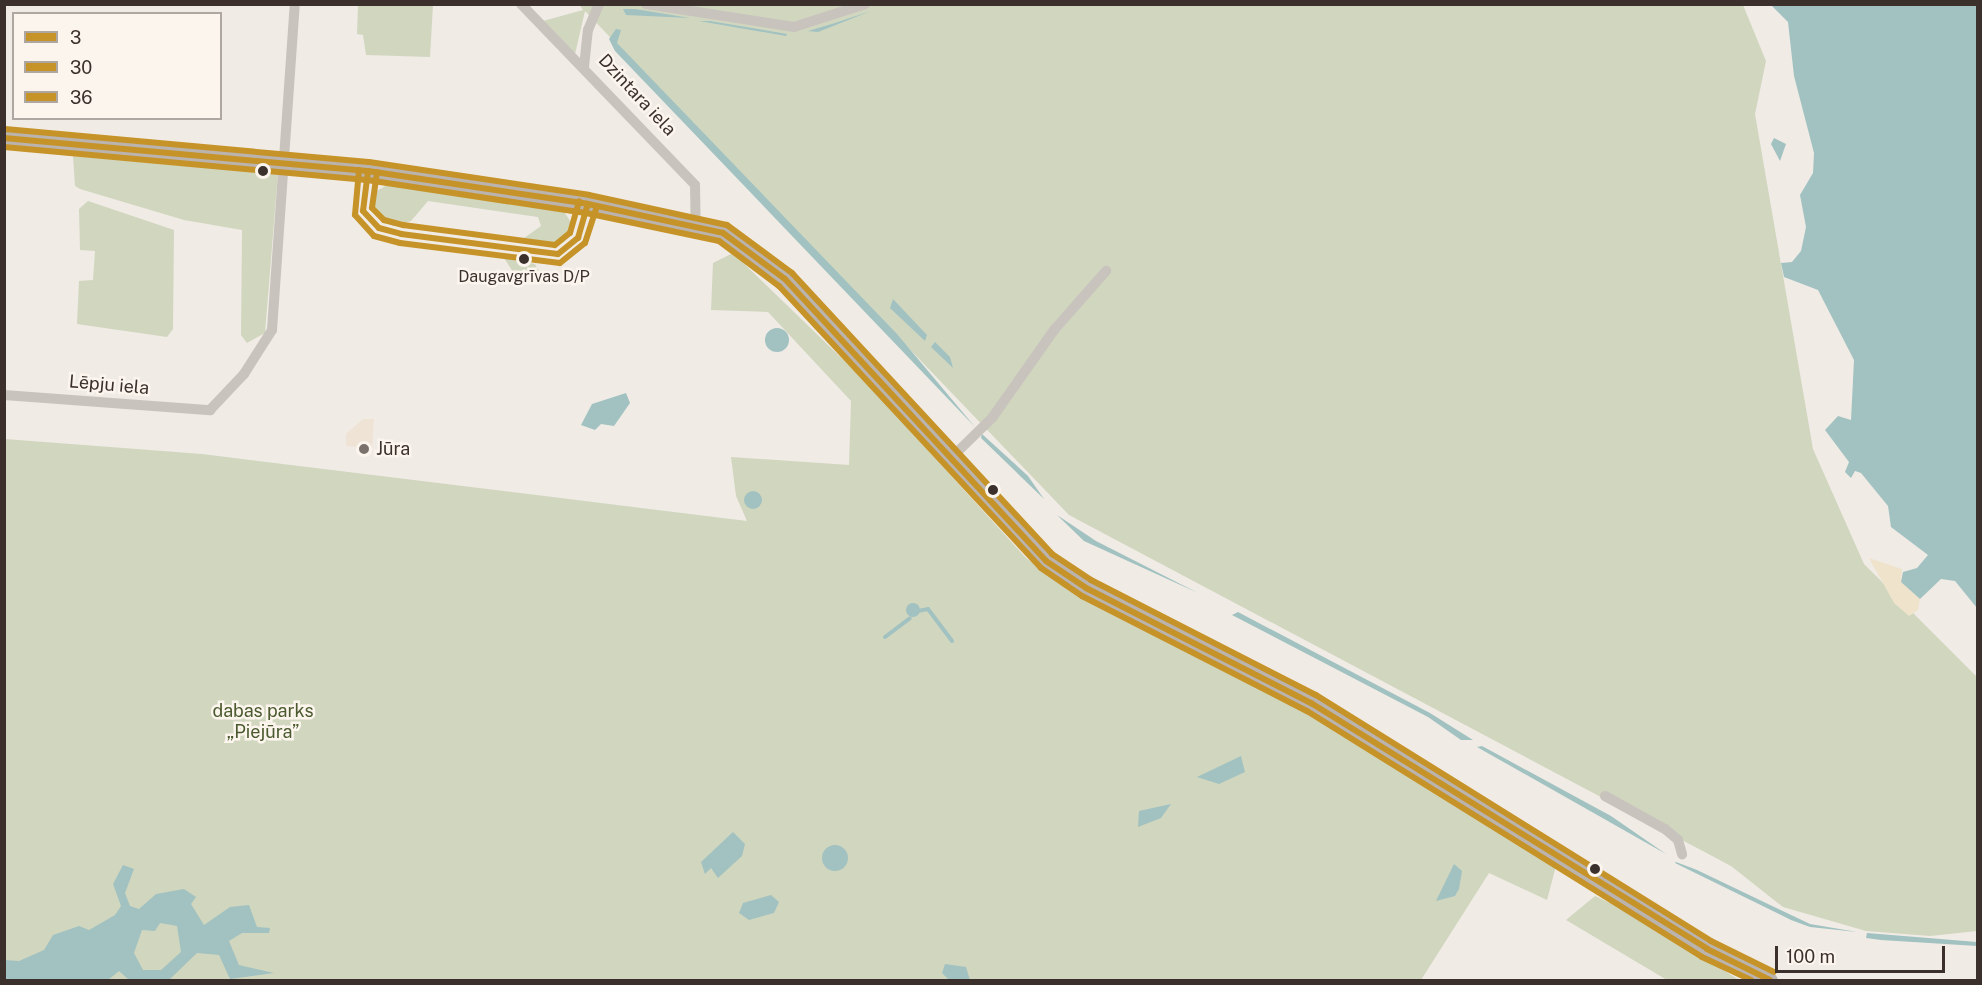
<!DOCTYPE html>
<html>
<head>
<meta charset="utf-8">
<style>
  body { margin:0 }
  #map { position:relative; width:1982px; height:985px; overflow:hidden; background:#f0ebe5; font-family:"Public Sans",sans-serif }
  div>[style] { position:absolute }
  .green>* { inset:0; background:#d1d6bf }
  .sand>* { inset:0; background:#efe3cc }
  .plaza>* { inset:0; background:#eee3d5 }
  .water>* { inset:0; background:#a1c2c1 }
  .round { border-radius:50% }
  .stream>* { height:4px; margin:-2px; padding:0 2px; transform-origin:2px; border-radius:2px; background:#a1c2c1 }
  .street>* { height:10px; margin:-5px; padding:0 5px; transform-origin:5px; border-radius:5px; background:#c9c3be }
  .secondary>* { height:15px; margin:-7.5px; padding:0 7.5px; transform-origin:7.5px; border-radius:7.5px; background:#bab3ae }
  .bus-1>* { height:6px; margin:-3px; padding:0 3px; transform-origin:3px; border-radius:3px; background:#c69328 }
  .bus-2>* { height:6px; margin:-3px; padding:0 3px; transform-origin:3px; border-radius:3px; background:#c69328 }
  .bus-3>* { height:6px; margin:-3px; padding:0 3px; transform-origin:3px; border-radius:3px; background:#c69328 }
  .dots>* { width:16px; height:16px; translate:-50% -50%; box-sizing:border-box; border:3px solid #fbf5ee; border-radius:50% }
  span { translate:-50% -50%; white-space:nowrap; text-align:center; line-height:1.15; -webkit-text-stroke:5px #fbf5ee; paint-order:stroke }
  .bus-label { font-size:16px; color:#3b302b }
  .street-label { font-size:18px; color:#3b302b }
  .poi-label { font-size:18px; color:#3b302b }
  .left { translate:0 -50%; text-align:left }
  .park-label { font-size:18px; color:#4a5a2e }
  .frame { position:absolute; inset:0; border:6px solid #3b302b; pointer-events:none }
  .legend { position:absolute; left:12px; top:12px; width:210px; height:108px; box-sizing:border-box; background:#fbf5ee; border:2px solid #aea6a0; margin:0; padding:8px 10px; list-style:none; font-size:18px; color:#3b302b }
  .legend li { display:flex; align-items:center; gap:12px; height:30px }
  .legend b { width:30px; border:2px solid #aea6a0 }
  .scale { position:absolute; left:1775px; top:946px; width:170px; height:27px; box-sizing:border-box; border:3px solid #3b302b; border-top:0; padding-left:8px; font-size:18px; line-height:21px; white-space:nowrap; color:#3b302b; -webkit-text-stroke:4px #fbf5ee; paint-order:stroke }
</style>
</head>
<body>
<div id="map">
  <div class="green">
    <div style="clip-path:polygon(579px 4px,1743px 5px,1766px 61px,1755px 114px,1813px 449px,1864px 564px,1977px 677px,1977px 931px,1930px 936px,1866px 931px,1783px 907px,1731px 866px,1069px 515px,585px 11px,575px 54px,543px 21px,583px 10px)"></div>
    <div style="clip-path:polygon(358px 5px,433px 5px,430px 57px,366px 55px,363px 35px,357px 34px)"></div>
    <div style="clip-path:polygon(73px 156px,278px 173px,265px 333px,247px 343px,241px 335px,242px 230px,184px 220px,80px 189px,75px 186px)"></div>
    <div style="clip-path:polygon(389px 184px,563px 210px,574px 227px,564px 242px,551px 243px,524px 238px,541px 226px,538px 217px,428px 201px,411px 221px,393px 226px,375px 213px,371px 200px,373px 193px)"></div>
    <div style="clip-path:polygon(88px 201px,174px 230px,173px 329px,167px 337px,77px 324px,79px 281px,93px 280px,95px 251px,80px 250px,79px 209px)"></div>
    <div style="clip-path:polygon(733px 253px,859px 375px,1026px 558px,1072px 592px,1310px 712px,1556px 866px,1547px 900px,1489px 873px,1421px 980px,5px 980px,5px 439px,202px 454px,747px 521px,736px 496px,731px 457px,849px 465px,851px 401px,768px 312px,711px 310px,713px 263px)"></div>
    <div style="clip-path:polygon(504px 258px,535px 264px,543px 280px,519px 281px)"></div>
    <div style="clip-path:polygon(1595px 896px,1640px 917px,1739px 980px,1667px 980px,1566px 920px)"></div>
  </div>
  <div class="sand">
    <div style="clip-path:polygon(1869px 558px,1902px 569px,1901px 582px,1920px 599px,1918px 610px,1909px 616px,1894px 603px)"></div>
  </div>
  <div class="plaza">
    <div style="clip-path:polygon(363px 419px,374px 419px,372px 448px,346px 446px,346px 434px)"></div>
  </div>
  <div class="water">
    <div style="clip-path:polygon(1771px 5px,1977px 5px,1977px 608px,1955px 581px,1941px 579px,1920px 599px,1901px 582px,1903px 572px,1917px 568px,1928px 555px,1891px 527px,1888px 506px,1861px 473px,1855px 471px,1851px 478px,1845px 472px,1849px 462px,1825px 430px,1838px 416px,1851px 420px,1854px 360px,1818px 290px,1784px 277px,1781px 263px,1792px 262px,1801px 251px,1806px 227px,1800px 195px,1813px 173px,1814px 153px,1794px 76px,1788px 22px)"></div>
    <div style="clip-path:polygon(623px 9px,635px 9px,690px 18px,626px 15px)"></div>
    <div style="clip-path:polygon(871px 11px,818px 32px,808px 31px,835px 23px)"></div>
    <div style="clip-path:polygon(699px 21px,710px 21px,787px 34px,786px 36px)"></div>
    <div style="clip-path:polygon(616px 29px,621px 30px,617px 43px,897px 334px,975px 427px,615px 51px,609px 39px)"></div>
    <div style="clip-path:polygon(1774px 138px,1786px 144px,1780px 161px,1771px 144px)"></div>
    <div style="clip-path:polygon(893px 299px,927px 335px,925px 341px,890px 308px)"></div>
    <div class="round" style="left:765px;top:328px;width:24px;height:24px"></div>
    <div style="clip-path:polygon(935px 342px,950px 357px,953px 368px,931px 347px)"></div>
    <div style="clip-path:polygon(626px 393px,630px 403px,614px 426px,601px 424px,595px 430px,581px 425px,592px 404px)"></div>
    <div style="clip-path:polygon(982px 434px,1028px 476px,1044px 499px,981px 438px)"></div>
    <div class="round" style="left:744px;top:491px;width:18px;height:18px"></div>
    <div style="clip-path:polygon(1057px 515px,1096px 541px,1198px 593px,1084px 541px)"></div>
    <div class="round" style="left:906px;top:603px;width:14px;height:14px"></div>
    <div style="clip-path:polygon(1238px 612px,1430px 713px,1473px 740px,1461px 740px,1428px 717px,1232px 615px)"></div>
    <div style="clip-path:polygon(1482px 746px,1611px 816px,1666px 854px,1477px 747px)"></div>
    <div style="clip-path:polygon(1241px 756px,1245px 772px,1219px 784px,1197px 777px)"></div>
    <div style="clip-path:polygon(1171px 804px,1161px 818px,1138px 827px,1139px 811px)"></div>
    <div style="clip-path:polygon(733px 832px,745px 844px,742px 856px,718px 878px,711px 868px,705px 874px,701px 862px)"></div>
    <div class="round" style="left:822px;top:845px;width:26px;height:26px"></div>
    <div style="clip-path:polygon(1675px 863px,1676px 862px,1697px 870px,1810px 924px,1857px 932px,1810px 927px,1791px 920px)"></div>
    <div style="clip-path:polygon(1454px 864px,1462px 871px,1459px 889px,1455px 896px,1436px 901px)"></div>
    <div style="clip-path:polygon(evenodd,123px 865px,134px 869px,125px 893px,130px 906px,139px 909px,156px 894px,184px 889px,196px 897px,191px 904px,204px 925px,230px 907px,249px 905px,257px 927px,270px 928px,269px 933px,242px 933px,229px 941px,239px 965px,274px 973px,230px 979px,219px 955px,197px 953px,169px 980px,129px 980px,119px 971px,108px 980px,5px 980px,5px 960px,19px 961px,44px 950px,53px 935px,79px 926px,89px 930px,115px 915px,121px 906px,113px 884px,123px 865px,160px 923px,177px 926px,181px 952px,161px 970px,143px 970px,134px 953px,142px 930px,155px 931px,160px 923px)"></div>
    <div style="clip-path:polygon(771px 895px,779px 902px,774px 913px,749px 920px,739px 913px,743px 903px)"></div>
    <div style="clip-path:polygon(1867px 933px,1977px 942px,1977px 946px,1881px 940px,1866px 938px)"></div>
    <div style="clip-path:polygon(945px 964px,966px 967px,970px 980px,949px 980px,942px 973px)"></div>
  </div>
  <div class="stream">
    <div style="left:918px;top:611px;width:10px;rotate:-11deg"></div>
    <div style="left:928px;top:609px;width:40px;rotate:53deg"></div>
    <div style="left:885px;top:637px;width:31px;rotate:-37deg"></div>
  </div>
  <div class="street">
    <div style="left:521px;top:4px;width:251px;rotate:46.1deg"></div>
    <div style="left:695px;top:185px;width:39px;rotate:89deg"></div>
    <div style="left:646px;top:4px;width:150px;rotate:8.8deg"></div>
    <div style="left:794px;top:27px;width:75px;rotate:-17.9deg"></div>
    <div style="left:584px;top:67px;width:37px;rotate:-84deg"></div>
    <div style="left:588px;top:30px;width:28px;rotate:-67deg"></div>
    <div style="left:4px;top:395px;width:207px;rotate:4.2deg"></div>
    <div style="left:210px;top:410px;width:50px;rotate:-46.6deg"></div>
    <div style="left:244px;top:374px;width:52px;rotate:-57.5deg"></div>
    <div style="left:272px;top:330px;width:327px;rotate:-86deg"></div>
    <div style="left:950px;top:459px;width:59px;rotate:-44.3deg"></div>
    <div style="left:992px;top:418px;width:108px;rotate:-54.8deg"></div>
    <div style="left:1054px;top:330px;width:79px;rotate:-48.6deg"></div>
    <div style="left:1605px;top:796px;width:68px;rotate:28.8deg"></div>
    <div style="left:1665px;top:829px;width:17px;rotate:40deg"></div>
    <div style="left:1678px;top:840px;width:15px;rotate:74deg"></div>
  </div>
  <div class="secondary">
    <div style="left:4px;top:138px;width:365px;rotate:5.2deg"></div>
    <div style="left:368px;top:171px;width:222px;rotate:8.5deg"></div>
    <div style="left:588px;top:204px;width:138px;rotate:12.1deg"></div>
    <div style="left:723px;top:233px;width:77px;rotate:36.6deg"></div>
    <div style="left:785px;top:279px;width:384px;rotate:47.2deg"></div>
    <div style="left:1046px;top:561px;width:48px;rotate:34deg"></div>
    <div style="left:1086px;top:588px;width:253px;rotate:27.1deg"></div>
    <div style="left:1311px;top:703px;width:466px;rotate:31.8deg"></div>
    <div style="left:1707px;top:949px;width:70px;rotate:26.2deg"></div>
  </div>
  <div class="bus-1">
    <div style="left:4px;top:138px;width:365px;rotate:5.2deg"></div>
    <div style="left:368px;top:171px;width:222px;rotate:8.5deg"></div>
    <div style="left:588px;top:204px;width:138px;rotate:12.1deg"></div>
    <div style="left:723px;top:233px;width:77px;rotate:36.6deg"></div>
    <div style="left:785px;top:279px;width:384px;rotate:47.2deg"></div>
    <div style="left:1046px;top:561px;width:48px;rotate:34deg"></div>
    <div style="left:1086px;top:588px;width:253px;rotate:27.1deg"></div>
    <div style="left:1311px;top:703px;width:466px;rotate:31.8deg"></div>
    <div style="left:1707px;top:949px;width:70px;rotate:26.2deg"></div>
    <div style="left:368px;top:171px;width:40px;rotate:97.1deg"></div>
    <div style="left:363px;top:211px;width:23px;rotate:47deg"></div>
    <div style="left:379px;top:228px;width:23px;rotate:15deg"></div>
    <div style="left:401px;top:234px;width:158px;rotate:7.3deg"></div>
    <div style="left:558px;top:254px;width:26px;rotate:-39deg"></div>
    <div style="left:578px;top:238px;width:35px;rotate:-74deg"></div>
  </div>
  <div class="bus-2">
    <div style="left:4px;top:147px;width:364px;rotate:5.2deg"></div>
    <div style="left:367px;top:180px;width:221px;rotate:8.6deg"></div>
    <div style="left:586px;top:213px;width:136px;rotate:11.9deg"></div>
    <div style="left:719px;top:241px;width:75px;rotate:36.9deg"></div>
    <div style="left:779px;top:286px;width:385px;rotate:47.1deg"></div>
    <div style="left:1041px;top:568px;width:50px;rotate:34.3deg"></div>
    <div style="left:1082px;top:596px;width:253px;rotate:27.1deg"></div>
    <div style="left:1307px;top:711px;width:465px;rotate:31.9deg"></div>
    <div style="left:1702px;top:957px;width:54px;rotate:25.1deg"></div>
    <div style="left:359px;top:170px;width:45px;rotate:95.1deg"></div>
    <div style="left:355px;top:215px;width:28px;rotate:48deg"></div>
    <div style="left:374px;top:236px;width:27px;rotate:15deg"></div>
    <div style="left:400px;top:243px;width:161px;rotate:7.1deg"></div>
    <div style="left:560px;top:263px;width:32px;rotate:-39deg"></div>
    <div style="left:585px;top:243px;width:38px;rotate:-72deg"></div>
  </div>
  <div class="bus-3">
    <div style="left:5px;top:129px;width:365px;rotate:5.2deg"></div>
    <div style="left:369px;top:162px;width:222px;rotate:8.5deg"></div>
    <div style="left:589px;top:195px;width:141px;rotate:12.3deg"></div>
    <div style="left:727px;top:225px;width:81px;rotate:36.4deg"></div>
    <div style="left:792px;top:273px;width:383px;rotate:47.2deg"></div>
    <div style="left:1052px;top:554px;width:47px;rotate:33.7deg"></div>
    <div style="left:1091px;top:580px;width:253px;rotate:27.1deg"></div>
    <div style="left:1316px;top:695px;width:465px;rotate:31.9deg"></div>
    <div style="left:1711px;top:941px;width:70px;rotate:26.2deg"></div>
    <div style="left:377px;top:172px;width:36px;rotate:98deg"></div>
    <div style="left:372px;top:208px;width:17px;rotate:45deg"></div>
    <div style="left:384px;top:220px;width:20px;rotate:15deg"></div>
    <div style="left:403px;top:225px;width:153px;rotate:7.5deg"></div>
    <div style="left:555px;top:245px;width:19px;rotate:-39deg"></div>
    <div style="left:570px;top:233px;width:33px;rotate:-74deg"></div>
  </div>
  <div class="dots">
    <div style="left:263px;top:171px;background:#3b302b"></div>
    <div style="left:524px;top:259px;background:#3b302b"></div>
    <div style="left:364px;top:449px;background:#7a716c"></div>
    <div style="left:993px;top:490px;background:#3b302b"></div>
    <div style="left:1595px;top:869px;background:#3b302b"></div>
  </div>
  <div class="bus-label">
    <span style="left:524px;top:277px">Daugavgrīvas D/P</span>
  </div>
  <div class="street-label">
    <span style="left:637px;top:95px;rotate:47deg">Dzintara iela</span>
    <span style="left:109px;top:385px;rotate:5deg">Lēpju iela</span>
  </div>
  <div class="poi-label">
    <span class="left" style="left:376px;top:449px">Jūra</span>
  </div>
  <div class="park-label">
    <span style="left:263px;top:722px">dabas parks<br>„Piejūra”</span>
  </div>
  <div class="frame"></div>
  <ul class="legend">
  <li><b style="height:8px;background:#c69328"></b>3</li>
  <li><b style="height:8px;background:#c69328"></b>30</li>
  <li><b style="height:8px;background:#c69328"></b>36</li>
  </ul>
  <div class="scale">100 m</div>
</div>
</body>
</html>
